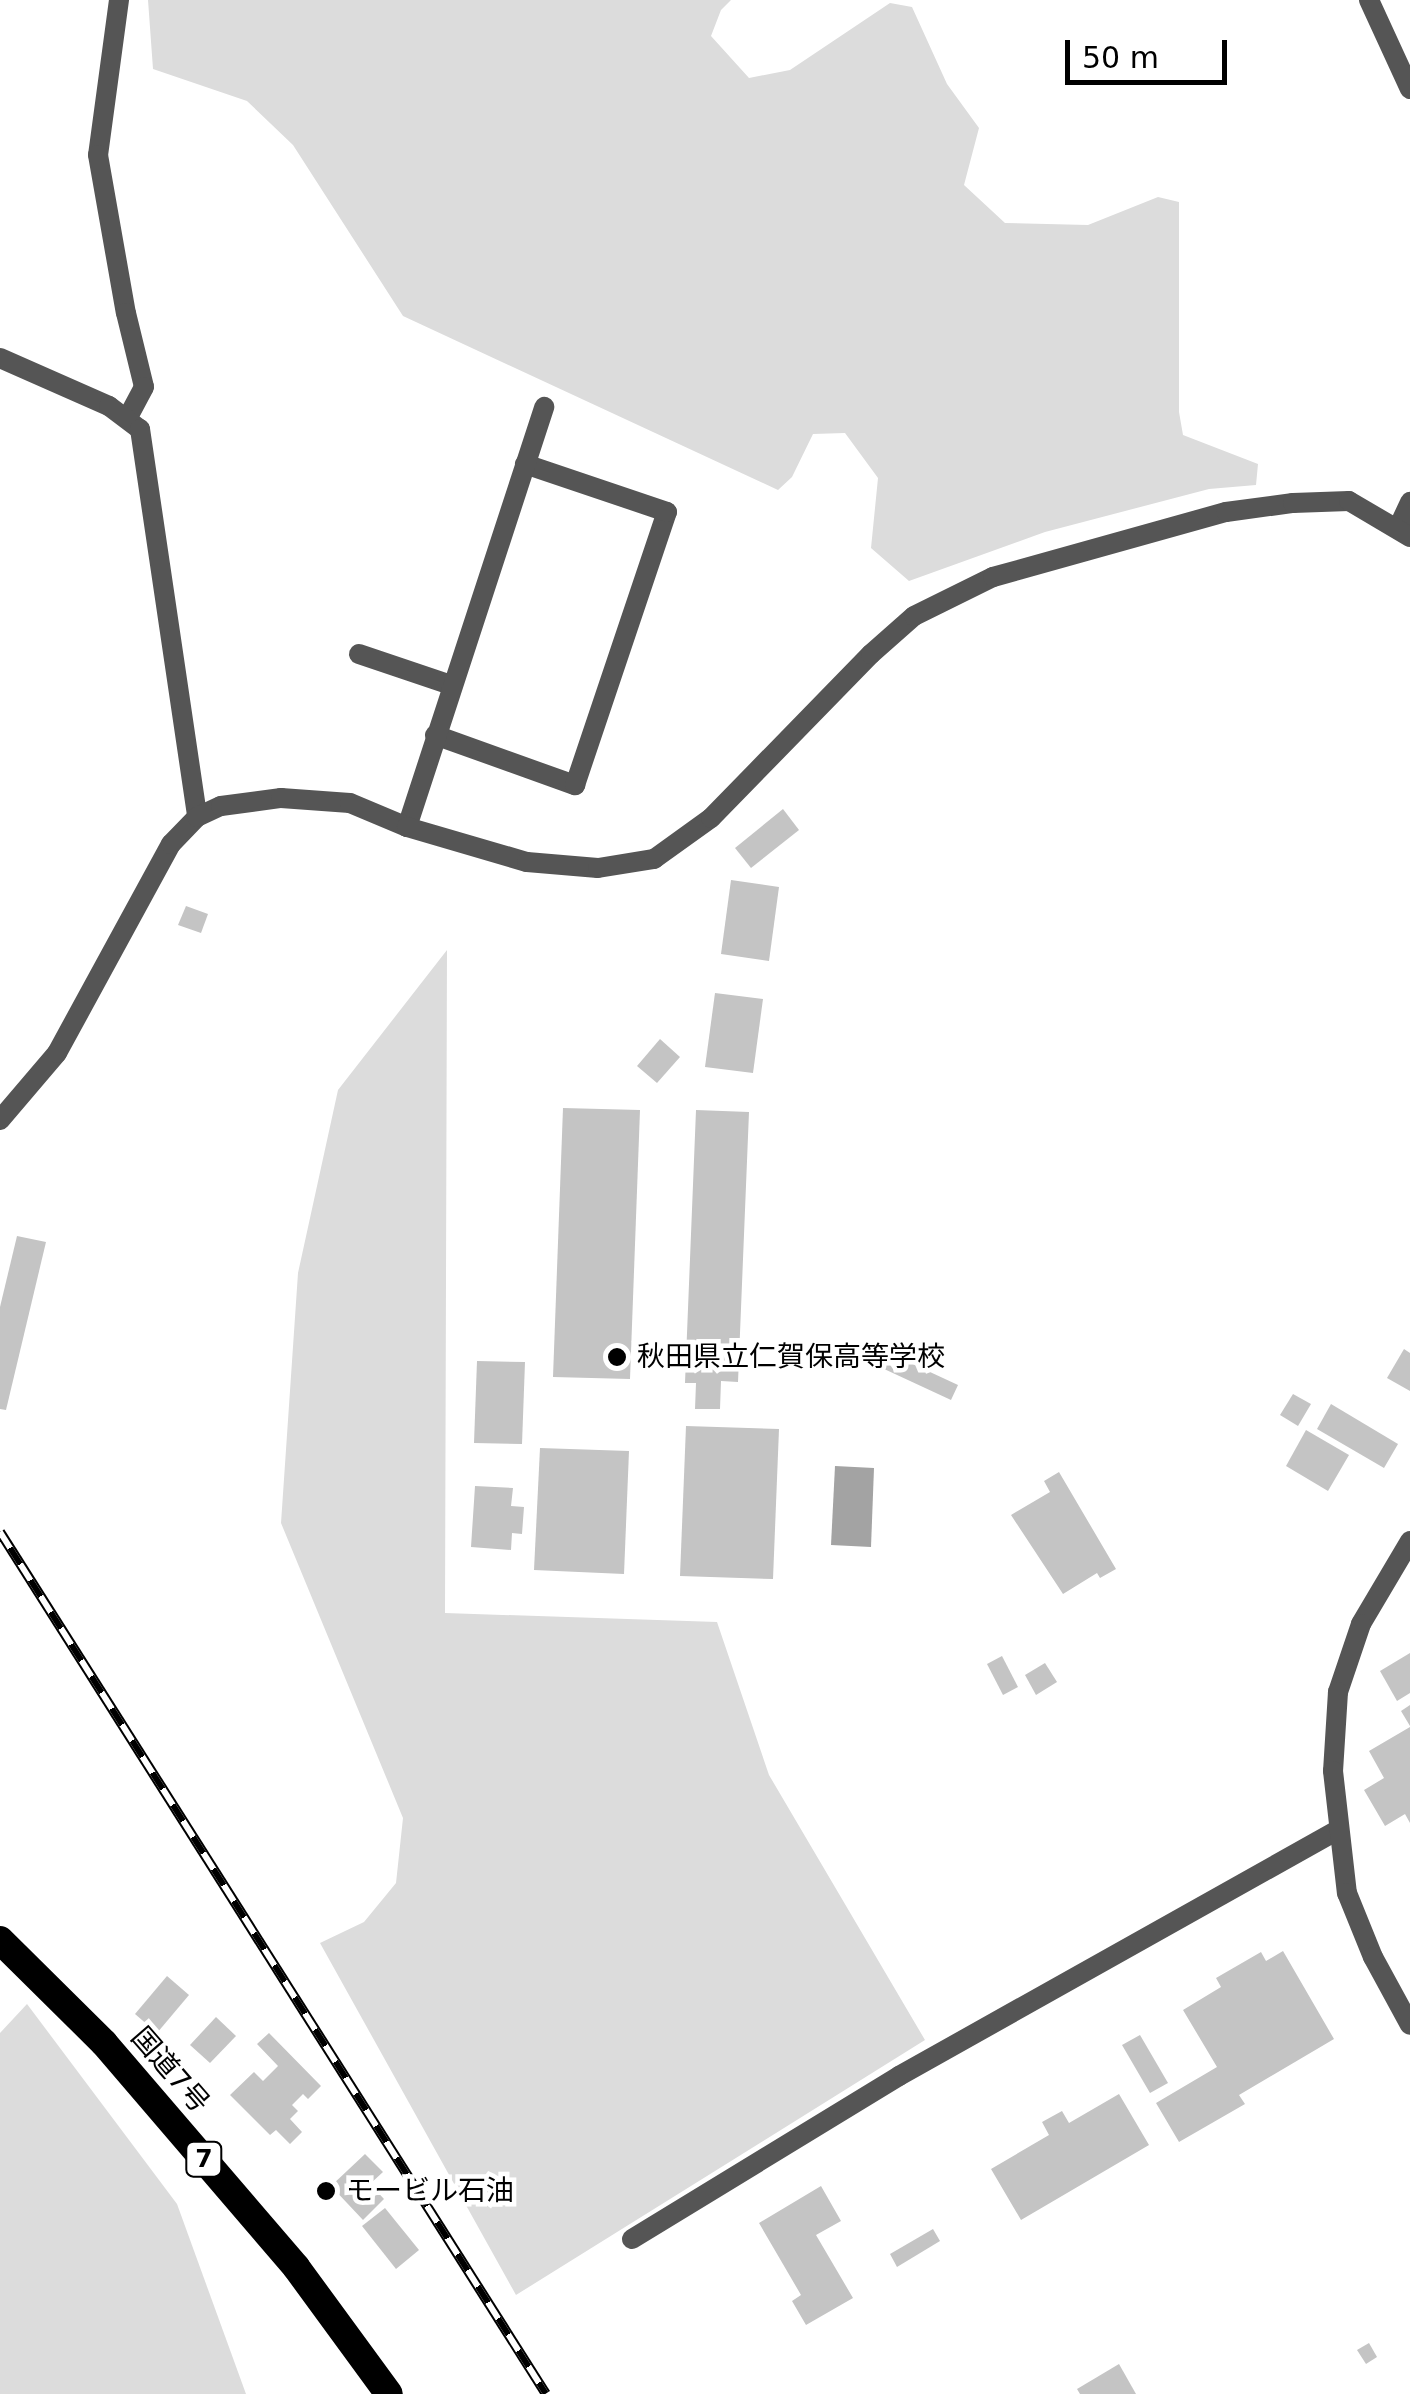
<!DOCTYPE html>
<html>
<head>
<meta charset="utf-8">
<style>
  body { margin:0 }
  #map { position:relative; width:1410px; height:2394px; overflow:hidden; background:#fff; font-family:"DejaVu Sans","Noto Sans JP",sans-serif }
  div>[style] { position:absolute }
  .green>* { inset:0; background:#dcdcdc }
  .water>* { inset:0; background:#a3a3a3 }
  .building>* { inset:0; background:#c4c4c4 }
  .minor>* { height:20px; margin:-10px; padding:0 10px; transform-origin:10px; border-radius:10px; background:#555 }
  .tertiary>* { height:20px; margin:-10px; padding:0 10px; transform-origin:10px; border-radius:10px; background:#555 }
  .trunk>* { height:28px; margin:-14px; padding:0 14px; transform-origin:14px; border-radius:14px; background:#000 }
  .rail>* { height:10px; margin-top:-5px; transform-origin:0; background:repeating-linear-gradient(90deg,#fff 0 19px,#000 0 38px); box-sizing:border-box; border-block:2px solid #000 }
  .dots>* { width:28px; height:28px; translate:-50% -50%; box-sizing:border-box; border:5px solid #fff; border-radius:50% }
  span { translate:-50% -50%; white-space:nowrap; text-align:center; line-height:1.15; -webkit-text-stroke:9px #fff; paint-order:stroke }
  .shield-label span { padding:2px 8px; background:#fff; border:2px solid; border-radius:8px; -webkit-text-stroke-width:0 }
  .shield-label { font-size:25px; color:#000; font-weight:700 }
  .poi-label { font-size:28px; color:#000 }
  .left { translate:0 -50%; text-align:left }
  .street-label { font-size:28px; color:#000 }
  .scale { position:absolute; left:1065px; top:40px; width:162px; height:45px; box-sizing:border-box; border:5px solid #000; border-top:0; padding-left:12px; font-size:30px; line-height:35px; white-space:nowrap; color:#000; -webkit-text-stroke:8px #fff; paint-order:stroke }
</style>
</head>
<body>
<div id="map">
  <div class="green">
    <div style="clip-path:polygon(148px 0,731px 0,721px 10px,711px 36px,749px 78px,790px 70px,890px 3px,912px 7px,947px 84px,979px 128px,964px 185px,1005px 223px,1088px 225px,1158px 197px,1179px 202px,1179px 412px,1183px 435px,1258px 464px,1256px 485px,1209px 489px,1045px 532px,909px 581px,871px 548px,878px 478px,845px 433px,813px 434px,792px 477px,778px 490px,403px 316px,293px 145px,247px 101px,153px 69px)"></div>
    <div style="clip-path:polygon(447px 950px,445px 1613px,717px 1622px,769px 1775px,925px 2040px,516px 2295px,320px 1943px,364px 1922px,396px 1883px,403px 1818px,281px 1523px,298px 1273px,338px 1090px)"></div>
    <div style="clip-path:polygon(27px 2004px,177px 2204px,246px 2394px,0 2394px,0 2033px)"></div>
  </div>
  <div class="water">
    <div style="clip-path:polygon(835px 1466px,874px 1468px,871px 1547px,831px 1545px)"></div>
  </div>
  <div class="building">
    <div style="clip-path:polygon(783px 809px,799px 830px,751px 868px,735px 848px)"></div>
    <div style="clip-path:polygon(731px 880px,779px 887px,769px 961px,721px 954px)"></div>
    <div style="clip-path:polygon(186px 906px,208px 914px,201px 933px,178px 925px)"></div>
    <div style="clip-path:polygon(715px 993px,763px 999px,753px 1073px,705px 1067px)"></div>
    <div style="clip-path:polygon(660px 1039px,680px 1057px,657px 1083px,637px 1066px)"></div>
    <div style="clip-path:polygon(563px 1108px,640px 1110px,630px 1379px,553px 1377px)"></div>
    <div style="clip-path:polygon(696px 1110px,749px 1112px,738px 1382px,721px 1381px,720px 1409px,695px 1409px,696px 1383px,685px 1383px)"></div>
    <div style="clip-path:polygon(17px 1236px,46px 1242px,6px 1410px,0 1409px,0 1307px)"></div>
    <div style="clip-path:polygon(1404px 1349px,1410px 1353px,1410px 1391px,1387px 1378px)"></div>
    <div style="clip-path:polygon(889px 1353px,958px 1385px,951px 1400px,882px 1368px)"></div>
    <div style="clip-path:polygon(477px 1361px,525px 1362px,522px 1444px,474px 1443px)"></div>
    <div style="clip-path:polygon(1293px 1394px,1311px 1404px,1298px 1426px,1280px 1415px)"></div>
    <div style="clip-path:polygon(1331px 1404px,1398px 1444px,1384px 1468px,1317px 1429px)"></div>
    <div style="clip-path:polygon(686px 1426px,779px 1429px,773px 1579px,680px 1576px)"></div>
    <div style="clip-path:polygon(1306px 1430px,1349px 1455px,1328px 1491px,1286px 1466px)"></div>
    <div style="clip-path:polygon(540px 1448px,629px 1451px,624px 1574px,534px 1570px)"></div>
    <div style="clip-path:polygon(1059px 1472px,1116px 1569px,1100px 1578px,1097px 1573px,1063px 1594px,1011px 1515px,1050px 1492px,1044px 1481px)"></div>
    <div style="clip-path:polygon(475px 1486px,513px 1488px,511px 1506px,524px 1507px,522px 1534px,512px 1533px,511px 1550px,471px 1547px)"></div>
    <div style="clip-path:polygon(1410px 1653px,1410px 1693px,1397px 1701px,1380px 1671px)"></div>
    <div style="clip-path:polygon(1002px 1656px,1018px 1687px,1003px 1695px,987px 1664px)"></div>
    <div style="clip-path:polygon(1045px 1663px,1057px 1682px,1036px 1695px,1025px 1675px)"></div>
    <div style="clip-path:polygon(1410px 1705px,1410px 1726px,1401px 1711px)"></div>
    <div style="clip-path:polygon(1410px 1727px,1410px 1823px,1405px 1814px,1385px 1826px,1364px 1790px,1384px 1778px,1369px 1751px)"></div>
    <div style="clip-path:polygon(1283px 1951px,1334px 2039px,1239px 2095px,1245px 2104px,1179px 2142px,1156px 2103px,1217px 2067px,1183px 2010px,1221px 1987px,1216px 1978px,1261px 1952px,1266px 1961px)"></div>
    <div style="clip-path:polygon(167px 1976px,189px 1995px,157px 2033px,135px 2014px)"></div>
    <div style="clip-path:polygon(216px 2017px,236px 2036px,210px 2063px,190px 2045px)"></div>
    <div style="clip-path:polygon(269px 2033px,321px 2086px,308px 2099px,303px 2094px,292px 2105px,298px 2111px,290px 2119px,302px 2132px,290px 2144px,276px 2130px,270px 2135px,230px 2095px,254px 2072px,263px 2081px,278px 2066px,257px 2044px)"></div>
    <div style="clip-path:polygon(1140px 2035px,1168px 2083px,1150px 2093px,1122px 2045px)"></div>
    <div style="clip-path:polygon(1119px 2094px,1149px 2145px,1021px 2220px,991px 2169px,1049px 2135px,1042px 2122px,1062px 2111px,1069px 2123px)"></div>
    <div style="clip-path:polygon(365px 2154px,383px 2172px,370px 2184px,384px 2199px,363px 2220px,331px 2186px)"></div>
    <div style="clip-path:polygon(821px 2186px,841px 2221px,816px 2235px,853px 2298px,806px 2325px,792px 2301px,801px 2295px,759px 2223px)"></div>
    <div style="clip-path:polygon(385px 2208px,419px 2250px,396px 2269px,362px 2226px)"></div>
    <div style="clip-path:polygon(933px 2229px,940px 2241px,897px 2267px,890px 2254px)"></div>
    <div style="clip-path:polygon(1369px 2343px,1377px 2357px,1366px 2364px,1357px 2350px)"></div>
    <div style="clip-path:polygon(1119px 2364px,1136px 2394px,1080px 2394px,1077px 2389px)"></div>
  </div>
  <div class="minor">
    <div style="left:119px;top:0;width:156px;rotate:97.7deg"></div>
    <div style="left:98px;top:155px;width:160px;rotate:80deg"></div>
    <div style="left:126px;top:313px;width:76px;rotate:76.3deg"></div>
    <div style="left:144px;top:387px;width:36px;rotate:118deg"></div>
    <div style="left:0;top:358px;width:119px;rotate:23.8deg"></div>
    <div style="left:109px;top:406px;width:39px;rotate:37deg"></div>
    <div style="left:140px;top:429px;width:392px;rotate:81.6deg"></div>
    <div style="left:359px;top:654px;width:97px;rotate:18.6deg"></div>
    <div style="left:435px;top:735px;width:149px;rotate:19.7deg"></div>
    <div style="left:575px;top:785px;width:288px;rotate:-71.4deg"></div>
    <div style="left:667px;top:512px;width:150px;rotate:-161.3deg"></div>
    <div style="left:407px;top:827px;width:442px;rotate:-71.9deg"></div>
    <div style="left:632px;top:2239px;width:313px;rotate:-31.4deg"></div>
    <div style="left:899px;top:2076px;width:501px;rotate:-29.28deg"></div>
  </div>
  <div class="tertiary">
    <div style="left:1369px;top:0;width:98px;rotate:65.3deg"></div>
    <div style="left:1398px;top:528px;width:29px;rotate:-65deg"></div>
    <div style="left:0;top:1120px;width:88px;rotate:-49.6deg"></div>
    <div style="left:57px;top:1053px;width:238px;rotate:-61.4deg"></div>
    <div style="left:171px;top:844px;width:37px;rotate:-46deg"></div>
    <div style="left:197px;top:817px;width:26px;rotate:-25deg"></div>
    <div style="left:221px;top:806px;width:61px;rotate:-7.6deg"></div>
    <div style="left:281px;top:798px;width:69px;rotate:4.1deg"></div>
    <div style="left:350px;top:803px;width:62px;rotate:22.8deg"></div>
    <div style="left:407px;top:827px;width:125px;rotate:16.3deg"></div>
    <div style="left:527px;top:862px;width:71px;rotate:4.8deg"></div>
    <div style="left:598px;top:868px;width:57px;rotate:-9.1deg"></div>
    <div style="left:654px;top:859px;width:70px;rotate:-35.7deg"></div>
    <div style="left:711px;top:818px;width:229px;rotate:-45.7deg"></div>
    <div style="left:871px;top:654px;width:57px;rotate:-41.5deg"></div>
    <div style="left:914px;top:616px;width:88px;rotate:-26.3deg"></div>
    <div style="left:993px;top:577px;width:242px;rotate:-15.6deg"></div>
    <div style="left:1226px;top:512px;width:68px;rotate:-7.7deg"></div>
    <div style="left:1293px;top:503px;width:56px;rotate:-2deg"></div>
    <div style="left:1349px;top:501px;width:71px;rotate:30.5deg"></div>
    <div style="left:1410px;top:1541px;width:96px;rotate:120.6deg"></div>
    <div style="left:1361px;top:1624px;width:72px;rotate:108.7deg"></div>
    <div style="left:1338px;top:1692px;width:79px;rotate:93.6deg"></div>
    <div style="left:1333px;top:1771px;width:123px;rotate:83.5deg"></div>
    <div style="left:1347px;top:1893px;width:69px;rotate:67.9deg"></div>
    <div style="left:1373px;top:1957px;width:77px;rotate:61.4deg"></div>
  </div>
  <div class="trunk">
    <div style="left:0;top:1940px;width:146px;rotate:44.7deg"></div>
    <div style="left:104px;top:2043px;width:295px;rotate:49.4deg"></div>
    <div style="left:296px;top:2267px;width:157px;rotate:53.8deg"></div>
  </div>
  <div class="rail">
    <div style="left:0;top:1532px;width:1020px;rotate:57.65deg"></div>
  </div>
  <div class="dots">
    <div style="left:617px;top:1357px;background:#000"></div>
    <div style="left:326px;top:2191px;background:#000"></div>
  </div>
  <div class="shield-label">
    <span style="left:204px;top:2159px">7</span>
  </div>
  <div class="poi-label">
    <span class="left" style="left:637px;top:1357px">秋田県立仁賀保高等学校</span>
    <span class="left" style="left:346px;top:2191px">モービル石油</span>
  </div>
  <div class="street-label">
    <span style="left:170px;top:2070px;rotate:49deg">国道7号</span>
  </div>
  <div class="scale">50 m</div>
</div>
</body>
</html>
